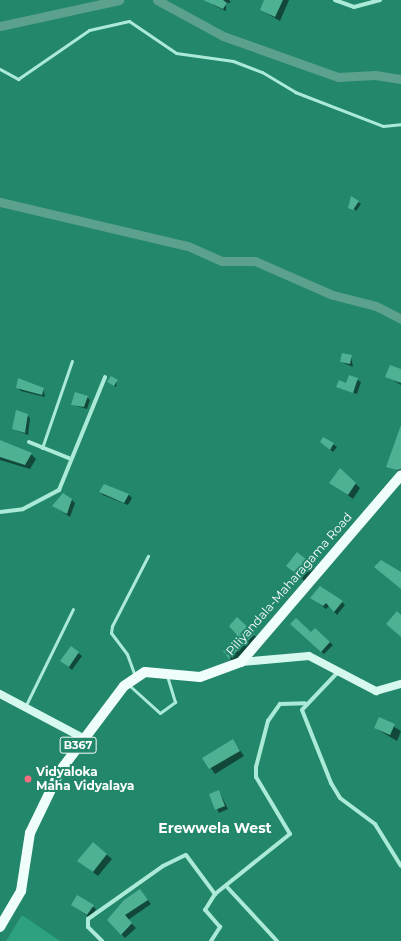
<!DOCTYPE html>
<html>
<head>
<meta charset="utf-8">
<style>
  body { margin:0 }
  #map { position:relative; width:401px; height:941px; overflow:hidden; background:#22876b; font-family:Montserrat,sans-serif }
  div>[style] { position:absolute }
  .green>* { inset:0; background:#2ea180 }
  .shadow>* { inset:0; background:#0007 }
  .canal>* { height:9px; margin:-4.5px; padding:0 4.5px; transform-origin:4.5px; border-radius:4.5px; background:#5ba18d }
  .building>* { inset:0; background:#4eb194 }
  .lane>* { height:3px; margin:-1.5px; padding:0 1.5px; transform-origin:1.5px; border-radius:1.5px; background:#acead8 }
  .street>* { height:4px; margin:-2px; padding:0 2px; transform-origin:2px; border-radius:2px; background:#acead8 }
  .secondary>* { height:8px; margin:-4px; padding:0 4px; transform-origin:4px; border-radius:4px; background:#d7f8ef }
  .primary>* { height:10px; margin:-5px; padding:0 5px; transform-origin:5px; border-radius:5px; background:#f0fefb }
  .dots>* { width:11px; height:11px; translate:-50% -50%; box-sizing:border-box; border:2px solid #22876b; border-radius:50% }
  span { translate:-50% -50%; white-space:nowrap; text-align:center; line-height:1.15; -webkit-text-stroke:4px #22876b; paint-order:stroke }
  .shield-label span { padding:1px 3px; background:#22876b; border:1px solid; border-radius:3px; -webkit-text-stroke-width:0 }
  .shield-label { font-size:11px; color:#fff; font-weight:700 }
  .street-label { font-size:12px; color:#fff }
  .poi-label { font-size:12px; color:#fff; font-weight:700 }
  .left { translate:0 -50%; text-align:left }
  .quarter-label { font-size:14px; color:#fff; font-weight:700 }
</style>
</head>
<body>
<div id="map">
  <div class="green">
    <div style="clip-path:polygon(22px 915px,60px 941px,6px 941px)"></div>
  </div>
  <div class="shadow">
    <div style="clip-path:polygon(211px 0,229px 0,231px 2px,226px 4px,226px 11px,213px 5px)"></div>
    <div style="clip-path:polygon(267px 0,289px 0,280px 21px,261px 10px)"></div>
    <div style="clip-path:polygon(352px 198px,361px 204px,356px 211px,349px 203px)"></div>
    <div style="clip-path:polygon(351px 356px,353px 367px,341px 362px)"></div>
    <div style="clip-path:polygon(401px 370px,401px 385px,387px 376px)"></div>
    <div style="clip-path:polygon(350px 376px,361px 382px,357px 394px,338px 387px,347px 384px)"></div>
    <div style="clip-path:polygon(117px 381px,116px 387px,109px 383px)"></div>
    <div style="clip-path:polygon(18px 388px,43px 388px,45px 397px,21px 391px)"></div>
    <div style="clip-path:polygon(87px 397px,90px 400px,87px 409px,73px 405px)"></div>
    <div style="clip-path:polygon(27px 415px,30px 418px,28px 435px,13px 429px)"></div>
    <div style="clip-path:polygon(401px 432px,401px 472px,387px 466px)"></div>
    <div style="clip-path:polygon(324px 438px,337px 447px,333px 452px,321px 442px)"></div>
    <div style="clip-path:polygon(0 445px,31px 454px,36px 459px,30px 469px,0 460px)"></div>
    <div style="clip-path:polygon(341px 470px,360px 488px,353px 499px,331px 483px)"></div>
    <div style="clip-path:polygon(105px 485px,129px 495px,132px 498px,128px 505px,103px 495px,100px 492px)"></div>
    <div style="clip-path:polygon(72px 500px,75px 503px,70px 517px,54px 506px)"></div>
    <div style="clip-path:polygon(297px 554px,316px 570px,306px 582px,292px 571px)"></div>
    <div style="clip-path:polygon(312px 598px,342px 602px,345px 605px,337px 615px,329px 606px,326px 609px)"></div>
    <div style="clip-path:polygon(237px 619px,257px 638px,233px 662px,224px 651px,239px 635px)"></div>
    <div style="clip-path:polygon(294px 627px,311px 634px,315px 629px,333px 645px,324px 654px)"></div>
    <div style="clip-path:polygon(71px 648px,82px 656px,72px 670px,62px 661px)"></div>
    <div style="clip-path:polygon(379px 718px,401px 731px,397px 741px,375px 728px)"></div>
    <div style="clip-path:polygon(233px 740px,244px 756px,215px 774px,204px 758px)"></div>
    <div style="clip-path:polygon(219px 791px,228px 809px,219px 813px,210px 795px)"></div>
    <div style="clip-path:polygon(93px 843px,112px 859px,98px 876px,79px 861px)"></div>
    <div style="clip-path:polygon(140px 890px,151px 904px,128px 920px,136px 928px,125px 938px,108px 920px)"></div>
    <div style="clip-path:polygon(77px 896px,96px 909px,90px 918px,72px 905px)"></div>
  </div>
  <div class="canal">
    <div style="left:157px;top:0;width:75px;rotate:28.6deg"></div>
    <div style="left:223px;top:36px;width:122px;rotate:19.6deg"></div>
    <div style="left:338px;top:77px;width:37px;rotate:-3deg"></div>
    <div style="left:375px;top:75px;width:26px;rotate:9deg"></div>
    <div style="left:0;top:26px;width:122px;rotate:-12.3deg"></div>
    <div style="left:0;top:202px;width:193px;rotate:13.2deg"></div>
    <div style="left:188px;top:246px;width:37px;rotate:24deg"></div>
    <div style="left:222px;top:261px;width:33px"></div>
    <div style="left:255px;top:261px;width:85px;rotate:23.6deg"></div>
    <div style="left:333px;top:295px;width:44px;rotate:14.3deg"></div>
    <div style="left:376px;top:306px;width:28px;rotate:27deg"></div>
  </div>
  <div class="building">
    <div style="clip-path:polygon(203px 0,223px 0,227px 3px,223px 9px)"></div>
    <div style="clip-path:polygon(264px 0,283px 0,275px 17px,260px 10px)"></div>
    <div style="clip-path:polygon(351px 196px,359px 201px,353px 210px,348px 208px)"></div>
    <div style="clip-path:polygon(342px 353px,352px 355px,350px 364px,340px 362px)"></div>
    <div style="clip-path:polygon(390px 365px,401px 369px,401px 383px,385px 377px)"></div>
    <div style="clip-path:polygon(349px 375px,358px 378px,353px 393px,336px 387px,339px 380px,346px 383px)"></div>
    <div style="clip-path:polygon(111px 376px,118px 380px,114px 386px,107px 382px)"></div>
    <div style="clip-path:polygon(18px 378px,44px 388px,42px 395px,16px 388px)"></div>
    <div style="clip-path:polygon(75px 392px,88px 396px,84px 407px,71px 405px)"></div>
    <div style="clip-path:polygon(16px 410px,28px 414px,25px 433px,12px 429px)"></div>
    <div style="clip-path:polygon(401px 425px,401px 469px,397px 470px,386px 467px)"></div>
    <div style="clip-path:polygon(323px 437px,334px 443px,330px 450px,320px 442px)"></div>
    <div style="clip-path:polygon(0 440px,32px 453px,25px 465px,0 457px)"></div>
    <div style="clip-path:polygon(340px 468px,356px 483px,348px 495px,329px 483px)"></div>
    <div style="clip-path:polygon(104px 484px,129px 494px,124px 503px,99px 492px)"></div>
    <div style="clip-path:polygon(63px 493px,72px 499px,67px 514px,52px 506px)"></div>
    <div style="clip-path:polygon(297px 552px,312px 564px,301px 578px,286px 566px)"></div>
    <div style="clip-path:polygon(381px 560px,401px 572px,401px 589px,374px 567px)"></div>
    <div style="clip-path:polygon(320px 586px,343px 601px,334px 612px,326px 603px,323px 606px,310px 598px)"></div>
    <div style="clip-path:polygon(397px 611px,401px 615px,401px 637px,386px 624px)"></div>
    <div style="clip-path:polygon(237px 617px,255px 634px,229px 659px,223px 651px,237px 635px,229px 626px)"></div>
    <div style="clip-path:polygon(296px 618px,311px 632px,315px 628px,330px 642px,321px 652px,290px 624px)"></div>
    <div style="clip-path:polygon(71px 646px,79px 652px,69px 667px,60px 661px)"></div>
    <div style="clip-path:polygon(379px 717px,395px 724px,390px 735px,374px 728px)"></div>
    <div style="clip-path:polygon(233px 739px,240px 751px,209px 769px,202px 758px)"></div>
    <div style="clip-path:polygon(219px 790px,225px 806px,215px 810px,209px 794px)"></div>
    <div style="clip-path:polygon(93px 842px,107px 854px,93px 872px,77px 861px)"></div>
    <div style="clip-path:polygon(140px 889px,148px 900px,125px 915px,132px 923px,121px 935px,107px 920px,124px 900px)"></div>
    <div style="clip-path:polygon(77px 895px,94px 905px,87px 915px,71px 905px)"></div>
  </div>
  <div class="lane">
    <div style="left:0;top:69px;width:21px;rotate:29deg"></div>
    <div style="left:18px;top:79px;width:86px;rotate:-34.6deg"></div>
    <div style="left:89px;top:30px;width:41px;rotate:-12.7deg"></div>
    <div style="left:129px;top:21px;width:57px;rotate:34.2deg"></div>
    <div style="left:176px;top:53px;width:58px;rotate:8deg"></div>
    <div style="left:233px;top:61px;width:31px;rotate:21deg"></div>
    <div style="left:262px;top:72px;width:39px;rotate:31deg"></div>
    <div style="left:295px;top:92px;width:94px;rotate:21.1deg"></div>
    <div style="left:383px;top:126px;width:18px;rotate:-6deg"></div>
    <div style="left:42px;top:448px;width:92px;rotate:-71deg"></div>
    <div style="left:135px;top:676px;width:23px;rotate:-110deg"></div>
    <div style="left:127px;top:654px;width:26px;rotate:-127deg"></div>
    <div style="left:111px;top:633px;width:7px;rotate:-82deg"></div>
    <div style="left:112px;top:626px;width:79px;rotate:-62.8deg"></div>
    <div style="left:130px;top:686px;width:40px;rotate:42deg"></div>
    <div style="left:160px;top:713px;width:19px;rotate:-36deg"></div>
    <div style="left:175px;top:702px;width:27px;rotate:-107deg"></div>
    <div style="left:25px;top:707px;width:109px;rotate:-63.9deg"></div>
  </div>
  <div class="street">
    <div style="left:335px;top:0;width:20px;rotate:20deg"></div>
    <div style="left:354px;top:7px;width:27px;rotate:-15deg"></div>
    <div style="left:29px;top:442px;width:45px;rotate:22deg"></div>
    <div style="left:0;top:512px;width:23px;rotate:-7deg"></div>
    <div style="left:23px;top:509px;width:41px;rotate:-27.8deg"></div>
    <div style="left:59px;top:490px;width:122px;rotate:-67.8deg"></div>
    <div style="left:338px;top:672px;width:52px;rotate:133.5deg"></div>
    <div style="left:302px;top:710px;width:79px;rotate:68.3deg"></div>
    <div style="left:331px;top:783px;width:17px;rotate:59deg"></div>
    <div style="left:340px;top:798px;width:44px;rotate:36.6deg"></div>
    <div style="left:375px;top:824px;width:49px;rotate:58.2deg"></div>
    <div style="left:227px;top:887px;width:74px;rotate:47.2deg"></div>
    <div style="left:102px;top:941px;width:20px;rotate:-135deg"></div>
    <div style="left:88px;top:927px;width:8px;rotate:-90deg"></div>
    <div style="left:88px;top:919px;width:92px;rotate:-35.2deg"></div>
    <div style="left:163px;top:866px;width:25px;rotate:-26deg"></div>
    <div style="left:186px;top:855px;width:49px;rotate:53.4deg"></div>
    <div style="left:211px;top:941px;width:17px;rotate:-57deg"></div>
    <div style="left:220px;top:927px;width:23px;rotate:-131deg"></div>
    <div style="left:205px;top:910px;width:19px;rotate:-58deg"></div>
    <div style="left:215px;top:894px;width:96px;rotate:-38.7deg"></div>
    <div style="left:290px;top:834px;width:66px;rotate:-120.8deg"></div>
    <div style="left:256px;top:777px;width:10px;rotate:-90deg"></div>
    <div style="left:256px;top:767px;width:48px;rotate:-75.4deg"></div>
    <div style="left:268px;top:721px;width:21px;rotate:-55deg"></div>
    <div style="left:280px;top:704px;width:25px;rotate:-2deg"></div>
  </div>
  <div class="secondary">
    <div style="left:241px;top:662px;width:68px;rotate:-5deg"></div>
    <div style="left:309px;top:656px;width:76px;rotate:27.6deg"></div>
    <div style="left:376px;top:691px;width:26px;rotate:-16deg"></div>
    <div style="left:0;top:694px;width:94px;rotate:27.9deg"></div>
  </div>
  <div class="primary">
    <div style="left:0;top:927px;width:42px;rotate:-59.7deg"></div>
    <div style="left:21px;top:891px;width:59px;rotate:-81.2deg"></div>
    <div style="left:30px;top:833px;width:69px;rotate:-64.2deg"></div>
    <div style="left:60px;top:771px;width:106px;rotate:-53deg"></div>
    <div style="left:124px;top:686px;width:25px;rotate:-34deg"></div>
    <div style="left:145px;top:672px;width:55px;rotate:5.2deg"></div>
    <div style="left:200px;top:677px;width:44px;rotate:-20.1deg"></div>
    <div style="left:241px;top:662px;width:246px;rotate:-49.4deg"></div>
  </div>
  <div class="dots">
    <div style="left:28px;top:779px;background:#f66e7f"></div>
  </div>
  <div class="shield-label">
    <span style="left:78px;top:745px">B367</span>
  </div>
  <div class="street-label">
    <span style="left:289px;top:584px;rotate:-49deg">Piliyandala-Maharagama Road</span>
  </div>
  <div class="poi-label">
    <span class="left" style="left:36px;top:779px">Vidyaloka<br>Maha Vidyalaya</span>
  </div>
  <div class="quarter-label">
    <span style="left:215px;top:828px">Erewwela West</span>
  </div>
</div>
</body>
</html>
